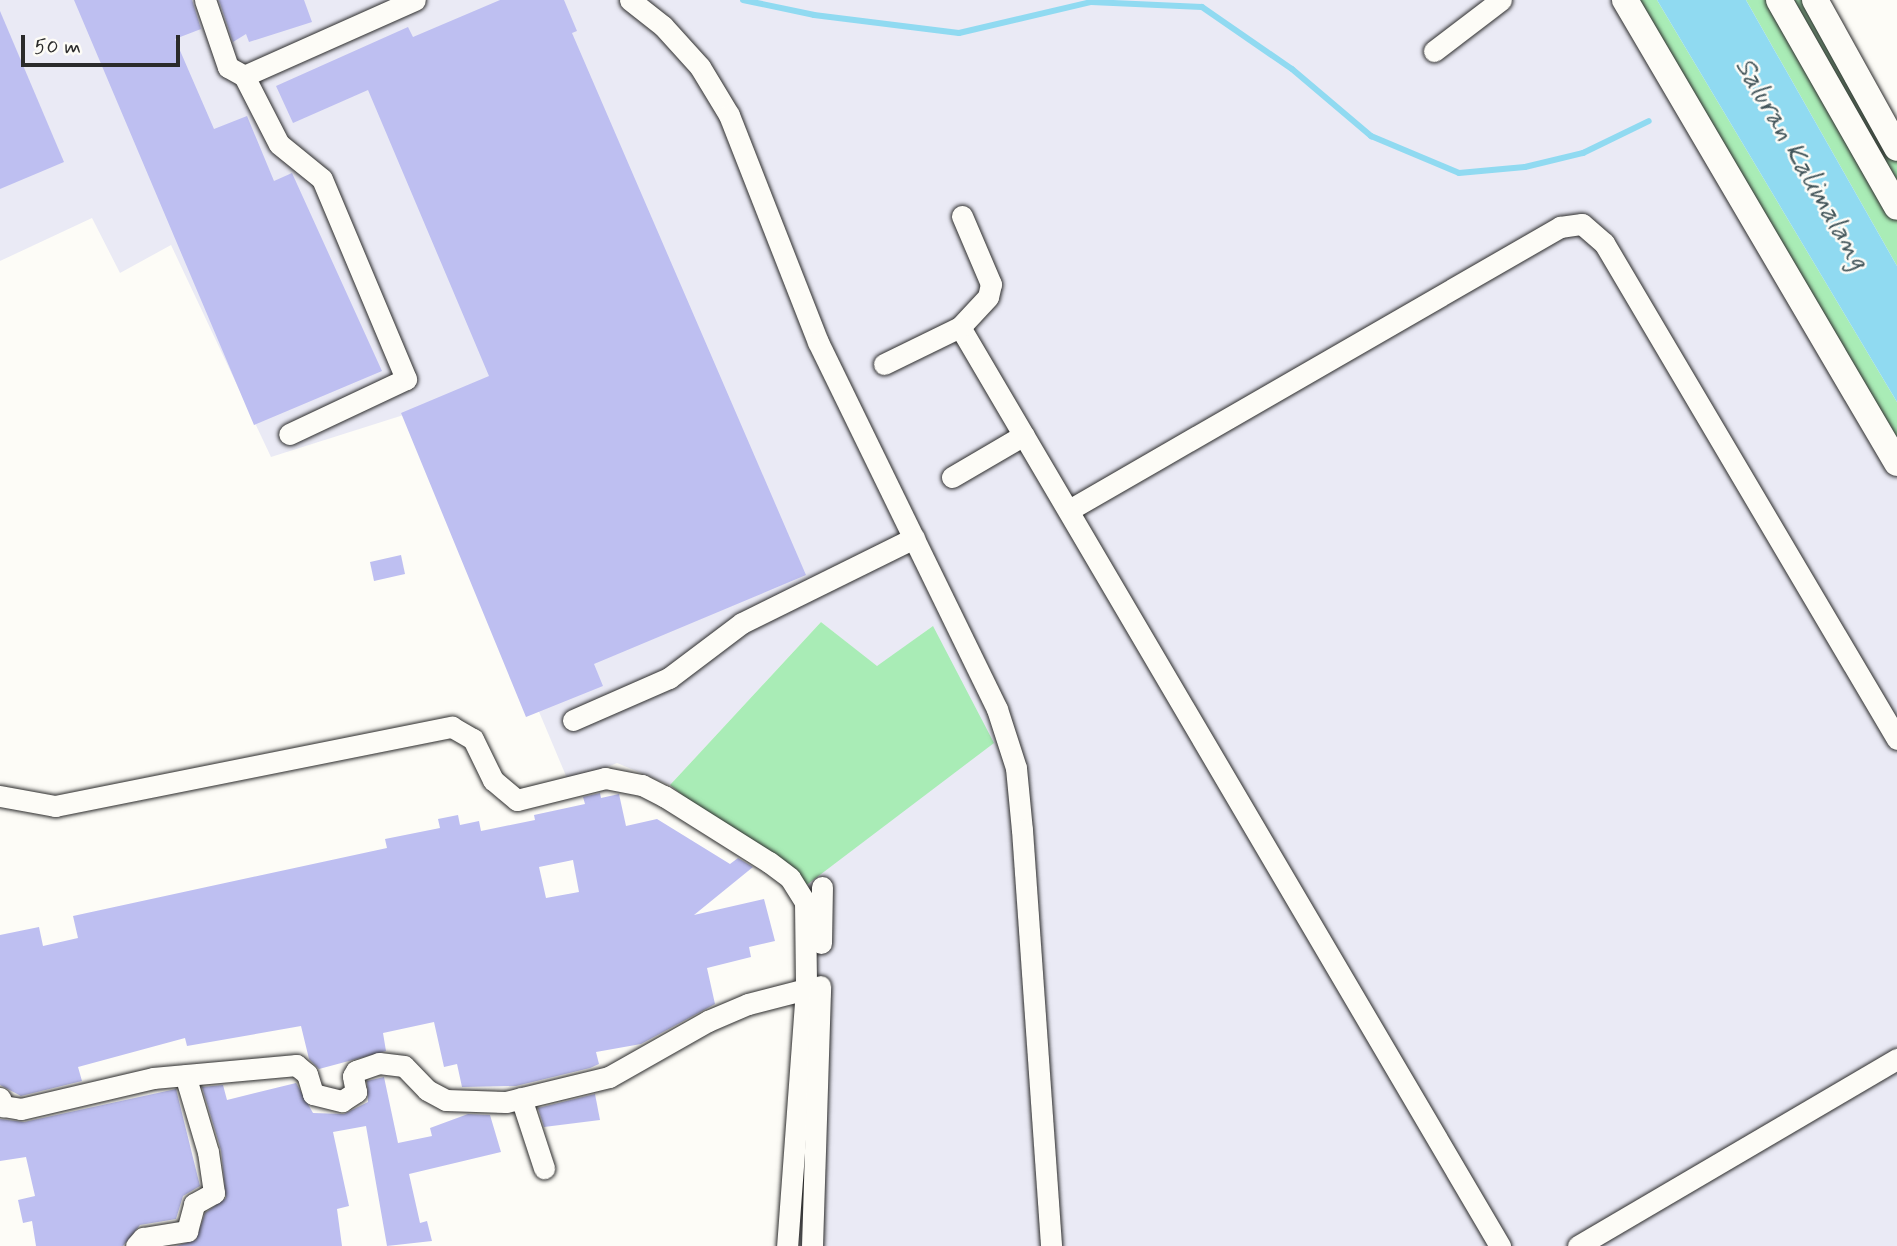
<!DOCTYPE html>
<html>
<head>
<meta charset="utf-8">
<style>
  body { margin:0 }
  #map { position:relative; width:1897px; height:1246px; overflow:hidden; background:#fdfcf7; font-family:Mynerve,sans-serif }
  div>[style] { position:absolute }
  .built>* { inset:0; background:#eaeaf5 }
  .green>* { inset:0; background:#a9ecb6 }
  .water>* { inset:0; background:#90daf1 }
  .stream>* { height:6px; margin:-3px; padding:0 3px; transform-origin:3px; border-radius:3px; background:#90daf1 }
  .building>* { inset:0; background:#bebff1 }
  .roads { filter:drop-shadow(0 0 2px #2b2b2b) drop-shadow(0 0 2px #2b2b2b) }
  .minor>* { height:21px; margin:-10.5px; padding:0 10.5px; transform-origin:10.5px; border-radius:10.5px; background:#fdfcf7 }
  .major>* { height:26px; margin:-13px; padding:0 13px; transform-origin:13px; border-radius:13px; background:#fdfcf7 }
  span { translate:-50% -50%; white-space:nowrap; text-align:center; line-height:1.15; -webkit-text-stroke:5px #fdfcf7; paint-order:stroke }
  .water-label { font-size:28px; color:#44575c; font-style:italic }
  .scale { position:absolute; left:21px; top:35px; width:159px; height:32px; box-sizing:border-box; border:4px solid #2b2b2b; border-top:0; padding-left:9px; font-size:21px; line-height:24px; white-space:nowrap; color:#2b2b2b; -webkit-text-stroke:5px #fdfcf7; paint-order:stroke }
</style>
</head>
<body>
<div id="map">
  <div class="built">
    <div style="clip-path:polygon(0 0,1618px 0,1897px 474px,1897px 1246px,790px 1246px,800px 890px,933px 626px,877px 667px,821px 622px,670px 785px,617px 763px,569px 783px,413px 412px,271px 457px,171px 245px,120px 273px,92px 218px,0 261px)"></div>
  </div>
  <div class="green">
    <div style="clip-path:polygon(1624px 0,1657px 0,1897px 402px,1897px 463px)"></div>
    <div style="clip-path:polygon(1746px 0,1815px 0,1897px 148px,1897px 266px)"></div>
    <div style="clip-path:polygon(821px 622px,877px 666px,933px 626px,994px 743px,800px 890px,670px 785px)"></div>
  </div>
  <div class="water">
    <div style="clip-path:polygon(1657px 0,1746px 0,1897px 266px,1897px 402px)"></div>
  </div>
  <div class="stream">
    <div style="left:743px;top:0;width:73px;rotate:11.9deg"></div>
    <div style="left:814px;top:15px;width:146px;rotate:7.1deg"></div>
    <div style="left:959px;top:33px;width:136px;rotate:-13.2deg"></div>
    <div style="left:1091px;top:2px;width:111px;rotate:2.6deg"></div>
    <div style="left:1202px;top:7px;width:109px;rotate:34.6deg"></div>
    <div style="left:1292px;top:69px;width:104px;rotate:40.3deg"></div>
    <div style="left:1371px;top:136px;width:95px;rotate:22.8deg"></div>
    <div style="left:1459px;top:173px;width:66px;rotate:-5.2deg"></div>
    <div style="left:1525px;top:167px;width:60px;rotate:-13.6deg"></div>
    <div style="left:1583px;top:153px;width:73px;rotate:-25.9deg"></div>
  </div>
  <div class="building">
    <div style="clip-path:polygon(74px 0,192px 0,201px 29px,175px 39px,214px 129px,247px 116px,274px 181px,292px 173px,382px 371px,254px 425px)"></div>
    <div style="clip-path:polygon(219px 0,304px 0,312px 22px,249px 42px,246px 34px,233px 42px)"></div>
    <div style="clip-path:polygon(500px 0,564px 0,577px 31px,572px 33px,806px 575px,594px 664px,603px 686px,526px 717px,401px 413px,489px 376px,368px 90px,293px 123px,276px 86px,408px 27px,413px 37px)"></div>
    <div style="clip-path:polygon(0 11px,64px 162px,0 189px)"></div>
    <div style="clip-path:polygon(401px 555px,405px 574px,374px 581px,370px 562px)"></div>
    <div style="clip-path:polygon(evenodd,600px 793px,601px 798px,619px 794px,626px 826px,657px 819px,730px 864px,738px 858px,753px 867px,694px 915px,764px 899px,775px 941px,749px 947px,751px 957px,707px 968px,715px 1004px,641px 1044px,596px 1052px,599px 1064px,590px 1068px,516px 1086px,462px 1087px,457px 1064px,444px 1067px,434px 1022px,383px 1033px,386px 1051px,319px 1069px,309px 1059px,301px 1026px,187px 1046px,185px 1038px,78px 1067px,82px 1081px,21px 1096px,0 1085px,0 935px,39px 927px,43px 946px,78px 938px,73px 916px,387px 848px,385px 839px,440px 828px,438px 819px,458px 815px,460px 825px,479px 821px,481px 831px,535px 820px,534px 815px,585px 804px,583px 797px,600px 793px,573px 860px,579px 892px,546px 898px,539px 867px,573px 860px)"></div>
    <div style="clip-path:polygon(384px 1077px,398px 1143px,432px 1136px,430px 1128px,468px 1114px,490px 1115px,501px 1152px,409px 1174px,420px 1223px,427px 1221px,432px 1241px,387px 1246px,366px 1126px,333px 1132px,349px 1206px,337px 1209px,342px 1246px,176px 1246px,196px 1240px,205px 1213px,226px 1198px,221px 1150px,202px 1087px,223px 1085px,227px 1100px,296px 1083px,313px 1113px,344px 1114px,368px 1102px,367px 1081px)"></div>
    <div style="clip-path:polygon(176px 1089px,200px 1186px,183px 1196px,176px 1219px,140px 1225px,123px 1246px,36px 1246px,32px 1221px,23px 1223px,18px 1200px,35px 1196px,26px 1157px,0 1161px,0 1119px,24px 1122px)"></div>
    <div style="clip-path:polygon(595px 1094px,600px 1120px,544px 1127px,538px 1108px)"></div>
  </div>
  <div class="roads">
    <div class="minor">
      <div style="left:205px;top:0;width:71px;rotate:71.1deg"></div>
      <div style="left:228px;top:67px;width:18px;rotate:29deg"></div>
      <div style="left:244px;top:76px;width:187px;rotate:-24deg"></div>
      <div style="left:630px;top:0;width:42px;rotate:38.2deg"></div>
      <div style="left:663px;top:26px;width:55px;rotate:47.9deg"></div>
      <div style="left:700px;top:67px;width:56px;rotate:58.9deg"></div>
      <div style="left:729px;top:115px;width:244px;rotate:68.6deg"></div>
      <div style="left:818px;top:342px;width:408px;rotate:64deg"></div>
      <div style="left:997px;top:709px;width:62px;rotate:72.1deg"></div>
      <div style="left:1016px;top:768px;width:62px;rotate:84.5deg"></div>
      <div style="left:1022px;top:830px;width:417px;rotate:86deg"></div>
      <div style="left:1434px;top:51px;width:84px;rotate:-37.3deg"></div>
      <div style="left:244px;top:76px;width:76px;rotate:62.8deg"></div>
      <div style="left:279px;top:144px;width:55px;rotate:39.1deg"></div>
      <div style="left:322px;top:179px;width:217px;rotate:67.2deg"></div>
      <div style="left:406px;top:379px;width:129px;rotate:154.8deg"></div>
      <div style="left:962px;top:216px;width:74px;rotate:66.9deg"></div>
      <div style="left:991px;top:284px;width:13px;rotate:103deg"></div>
      <div style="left:988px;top:297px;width:41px;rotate:133deg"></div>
      <div style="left:960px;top:327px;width:1066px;rotate:59.56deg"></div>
      <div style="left:884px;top:364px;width:85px;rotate:-26deg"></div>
      <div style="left:952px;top:477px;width:83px;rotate:-30.3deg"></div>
      <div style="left:1069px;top:510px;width:567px;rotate:-29.96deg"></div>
      <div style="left:1560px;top:227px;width:22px;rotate:-8deg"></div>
      <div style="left:1582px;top:224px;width:29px;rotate:41deg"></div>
      <div style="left:1604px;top:243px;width:576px;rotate:59.43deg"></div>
      <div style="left:573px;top:720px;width:105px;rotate:-23.6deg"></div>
      <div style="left:669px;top:678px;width:91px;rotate:-37deg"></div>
      <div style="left:742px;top:623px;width:192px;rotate:-26.3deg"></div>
      <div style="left:0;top:796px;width:56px;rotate:10.3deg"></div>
      <div style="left:55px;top:806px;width:405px;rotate:-11.3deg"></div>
      <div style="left:452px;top:727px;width:24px;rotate:30deg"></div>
      <div style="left:473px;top:739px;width:46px;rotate:64deg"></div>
      <div style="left:493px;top:780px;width:31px;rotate:40deg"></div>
      <div style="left:517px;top:800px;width:91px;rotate:-14deg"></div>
      <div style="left:605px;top:778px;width:38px;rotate:11deg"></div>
      <div style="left:642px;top:785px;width:25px;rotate:27deg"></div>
      <div style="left:664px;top:796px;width:124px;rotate:32.2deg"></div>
      <div style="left:769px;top:862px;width:26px;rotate:37deg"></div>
      <div style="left:790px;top:878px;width:28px;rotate:58deg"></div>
      <div style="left:805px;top:902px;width:87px;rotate:89.3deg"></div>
      <div style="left:806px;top:989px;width:258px;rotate:94.2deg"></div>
      <div style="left:821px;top:943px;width:56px;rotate:-89deg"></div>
      <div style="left:0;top:1098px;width:9px;rotate:69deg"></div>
      <div style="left:3px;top:1106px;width:18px;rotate:9deg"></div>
      <div style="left:21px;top:1109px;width:136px;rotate:-13.2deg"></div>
      <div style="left:153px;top:1078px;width:144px;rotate:-5.2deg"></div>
      <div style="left:296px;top:1065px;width:14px;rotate:39deg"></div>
      <div style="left:307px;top:1074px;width:21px;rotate:73deg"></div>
      <div style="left:313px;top:1094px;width:30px;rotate:14deg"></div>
      <div style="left:342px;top:1101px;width:17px;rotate:-33deg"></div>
      <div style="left:356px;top:1092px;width:16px;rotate:-101deg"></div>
      <div style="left:353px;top:1076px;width:6px;rotate:-59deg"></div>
      <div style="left:356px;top:1071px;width:24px;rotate:-19deg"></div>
      <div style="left:379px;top:1063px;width:25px;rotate:7deg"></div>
      <div style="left:404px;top:1066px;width:33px;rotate:46deg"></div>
      <div style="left:427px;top:1090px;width:21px;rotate:28deg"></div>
      <div style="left:446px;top:1100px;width:60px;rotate:1.9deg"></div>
      <div style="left:506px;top:1102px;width:106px;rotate:-13.6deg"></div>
      <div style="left:609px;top:1077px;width:114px;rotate:-29.5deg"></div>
      <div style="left:708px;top:1021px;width:43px;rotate:-23deg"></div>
      <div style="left:748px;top:1004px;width:60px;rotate:-14.5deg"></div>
      <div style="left:521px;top:1098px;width:74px;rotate:71.8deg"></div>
      <div style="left:136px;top:1246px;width:11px;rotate:-49deg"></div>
      <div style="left:143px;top:1238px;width:45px;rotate:-9deg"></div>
      <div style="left:187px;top:1231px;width:28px;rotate:-75deg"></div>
      <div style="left:194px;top:1204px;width:23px;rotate:-29deg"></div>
      <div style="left:214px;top:1193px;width:41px;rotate:-98.3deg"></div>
      <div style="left:208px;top:1152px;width:80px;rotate:-106.6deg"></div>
      <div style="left:812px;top:1246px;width:260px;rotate:-88.2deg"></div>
      <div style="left:1578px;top:1246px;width:370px;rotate:-30.4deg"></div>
    </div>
    <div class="major">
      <div style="left:1625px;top:0;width:537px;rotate:59.57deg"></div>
      <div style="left:1779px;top:0;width:238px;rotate:60.3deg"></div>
      <div style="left:1815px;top:0;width:169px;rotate:61deg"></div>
    </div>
  </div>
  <div class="water-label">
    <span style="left:1801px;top:164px;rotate:60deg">Saluran Kalimalang</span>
  </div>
  <div class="scale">50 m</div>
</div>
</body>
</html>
